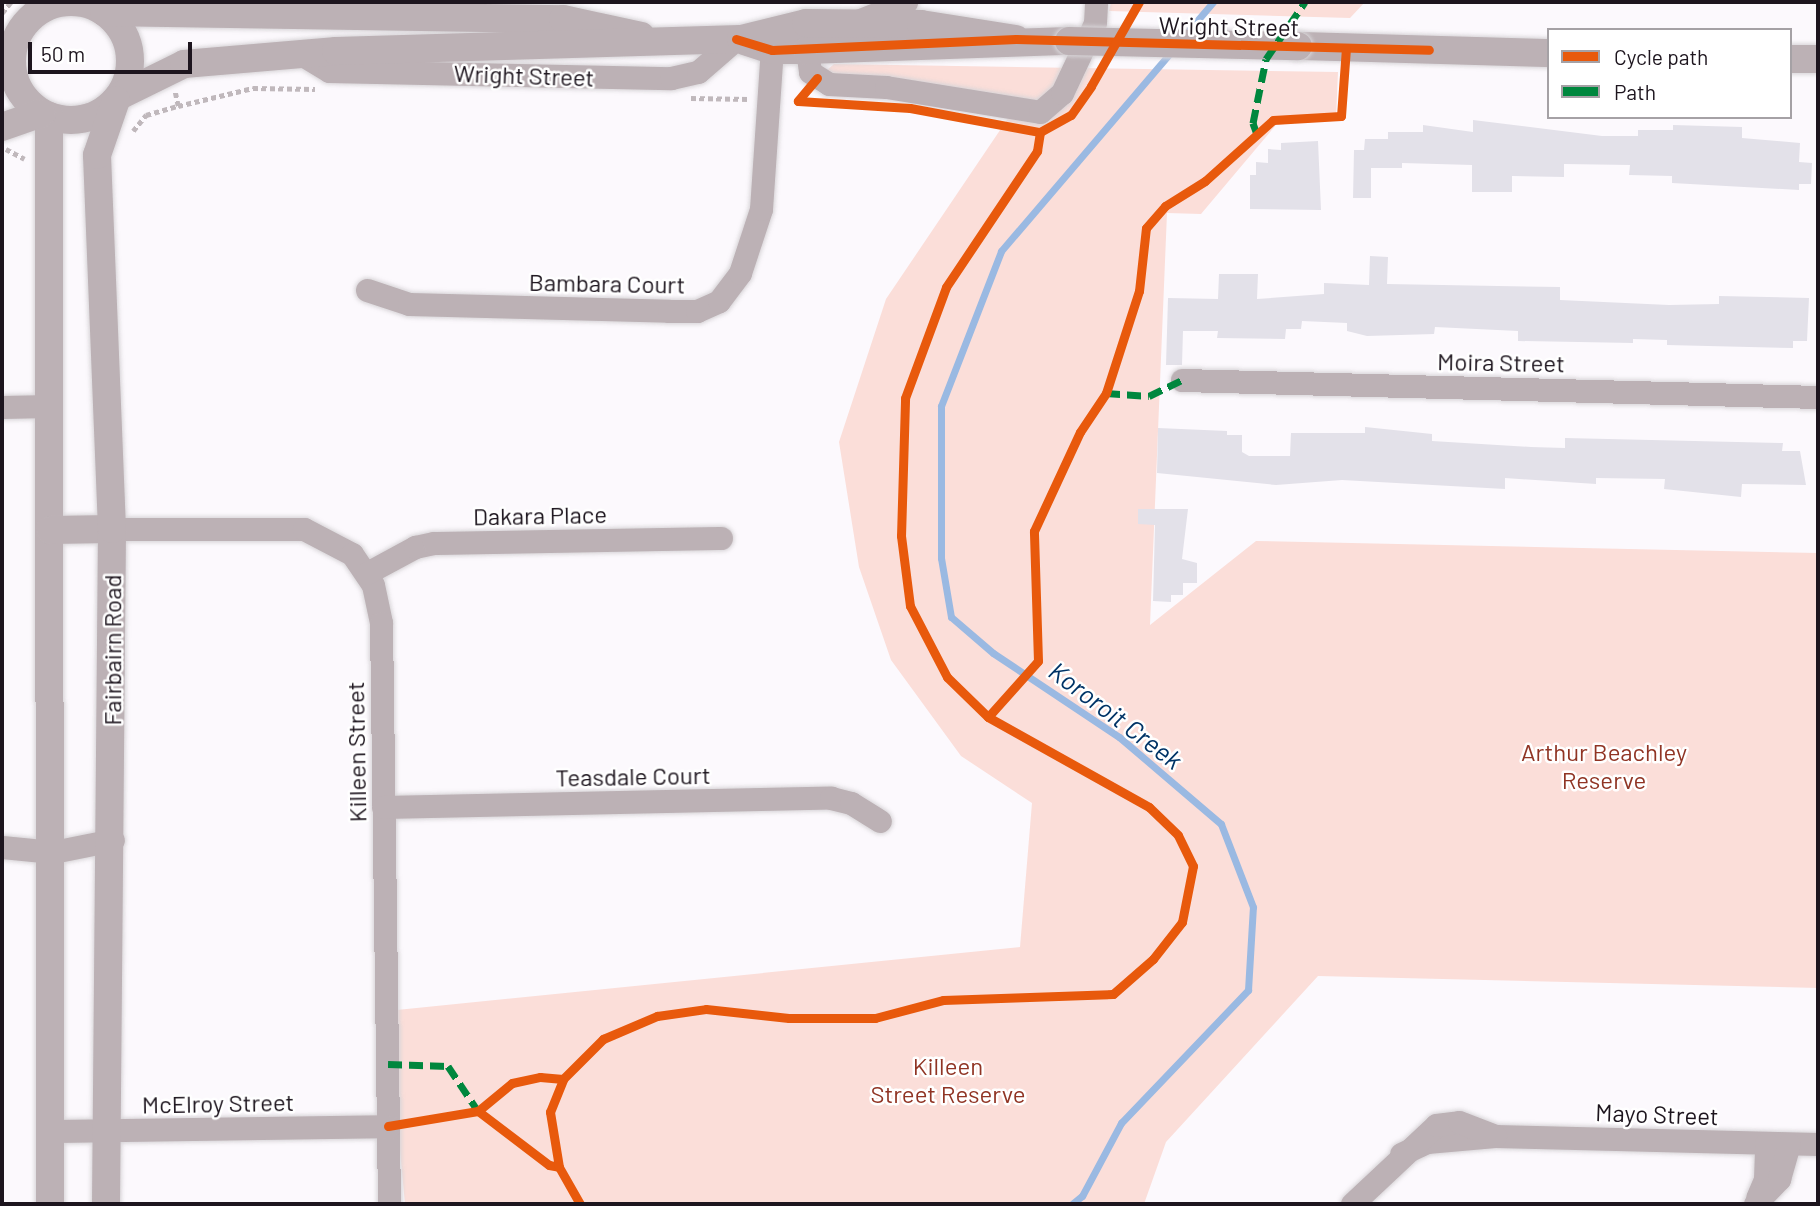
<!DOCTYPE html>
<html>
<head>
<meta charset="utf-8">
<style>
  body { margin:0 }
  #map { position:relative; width:1820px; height:1206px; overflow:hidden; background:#fcf9fd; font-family:Barlow,sans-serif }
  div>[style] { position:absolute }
  .green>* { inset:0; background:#fbded9 }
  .stream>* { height:7px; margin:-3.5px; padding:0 3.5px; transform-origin:3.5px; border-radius:3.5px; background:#9ab9e2 }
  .building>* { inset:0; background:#e3e1e9 }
  .path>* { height:4.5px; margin-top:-2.25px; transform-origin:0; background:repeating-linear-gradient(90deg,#c0b8bc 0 5px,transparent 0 8.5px) }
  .roads { filter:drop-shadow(0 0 2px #d8d5d8) drop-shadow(0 0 2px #d8d5d8) }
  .minor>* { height:23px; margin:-11.5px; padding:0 11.5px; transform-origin:11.5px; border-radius:11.5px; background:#bcb1b5 }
  .tertiary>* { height:28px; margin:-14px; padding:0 14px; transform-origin:14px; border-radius:14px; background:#bcb1b5 }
  .tertiary>.ring { margin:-14px; padding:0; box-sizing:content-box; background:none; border:28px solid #bcb1b5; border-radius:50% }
  .bridges { filter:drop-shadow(0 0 2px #d8d5d8) drop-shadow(0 0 2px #d8d5d8) }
  .tertiary-bridge>* { height:28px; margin:-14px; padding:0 14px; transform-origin:14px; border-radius:14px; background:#bcb1b5 }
  .quiet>* { height:7px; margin-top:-3.5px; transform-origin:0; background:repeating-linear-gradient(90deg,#00873e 0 14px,transparent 0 21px) }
  .cycleway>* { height:9px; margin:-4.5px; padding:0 4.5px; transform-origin:4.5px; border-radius:4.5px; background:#e8590c }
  span { translate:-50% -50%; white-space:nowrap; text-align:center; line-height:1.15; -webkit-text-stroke:5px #fff; paint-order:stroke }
  .street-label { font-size:24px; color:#1d151e }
  .park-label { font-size:24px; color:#903424 }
  .water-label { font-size:26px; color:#036; font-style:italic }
  .frame { position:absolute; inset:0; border:4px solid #1d151e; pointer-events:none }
  .legend { position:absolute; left:1547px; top:28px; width:245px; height:91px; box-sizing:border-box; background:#fff; border:2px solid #a5a1a5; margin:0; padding:9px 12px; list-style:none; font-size:21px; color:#1d151e }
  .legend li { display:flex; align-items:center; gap:14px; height:35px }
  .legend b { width:35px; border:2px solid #a5a1a5 }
  .scale { position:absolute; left:28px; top:42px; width:164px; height:32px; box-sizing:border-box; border:4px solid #1d151e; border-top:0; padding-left:9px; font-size:21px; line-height:24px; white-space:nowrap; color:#1d151e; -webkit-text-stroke:5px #fff; paint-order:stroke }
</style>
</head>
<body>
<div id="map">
  <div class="green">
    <div style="clip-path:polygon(1111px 2px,1365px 2px,1350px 18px,1109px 11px)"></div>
    <div style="clip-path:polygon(834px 64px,1338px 72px,1336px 118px,1276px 125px,1201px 214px,1167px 213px,1150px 625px,1256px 541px,1818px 553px,1818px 988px,1318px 976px,1166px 1142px,1144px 1204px,405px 1204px,387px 1011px,1020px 947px,1032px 803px,961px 756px,891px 660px,859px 567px,839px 442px,886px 299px,1019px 102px,840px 76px,826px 71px)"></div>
  </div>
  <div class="stream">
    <div style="left:1184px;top:36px;width:45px;rotate:-49.5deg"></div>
    <div style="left:1072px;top:1204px;width:13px;rotate:-39deg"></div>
    <div style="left:1082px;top:1196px;width:83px;rotate:-61.9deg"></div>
    <div style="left:1121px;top:1123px;width:184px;rotate:-46.3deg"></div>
    <div style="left:1248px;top:990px;width:83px;rotate:-86.6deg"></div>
    <div style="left:1253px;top:907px;width:89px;rotate:-111.1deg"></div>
    <div style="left:1221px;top:824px;width:134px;rotate:-139.5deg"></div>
    <div style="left:1119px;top:737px;width:151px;rotate:-146.3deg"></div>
    <div style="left:993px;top:653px;width:55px;rotate:-139.4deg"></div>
    <div style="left:951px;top:617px;width:60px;rotate:-99.6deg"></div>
    <div style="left:941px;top:558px;width:152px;rotate:-90deg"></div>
    <div style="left:941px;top:406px;width:166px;rotate:-68.8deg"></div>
    <div style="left:1001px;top:251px;width:263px;rotate:-49.5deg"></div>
  </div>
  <div class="building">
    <div style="clip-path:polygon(1473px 120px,1602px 136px,1638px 136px,1638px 130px,1673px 130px,1673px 125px,1742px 127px,1742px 138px,1800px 143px,1799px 162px,1812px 163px,1811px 184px,1799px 184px,1799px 190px,1672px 183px,1672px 176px,1629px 175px,1630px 165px,1564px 164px,1564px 177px,1512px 176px,1512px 192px,1472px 192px,1472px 165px,1402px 163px,1402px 168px,1371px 168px,1371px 198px,1353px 198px,1354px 150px,1364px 150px,1365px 139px,1388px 139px,1388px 132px,1423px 132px,1423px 125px,1473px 132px)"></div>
    <div style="clip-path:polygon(1318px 141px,1321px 210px,1250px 209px,1250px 175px,1256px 175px,1256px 162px,1268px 163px,1268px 149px,1281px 150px,1281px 143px)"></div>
    <div style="clip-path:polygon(1370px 256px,1388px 257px,1387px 284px,1560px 287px,1560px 300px,1669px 305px,1719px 304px,1719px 296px,1809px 298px,1807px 341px,1793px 341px,1793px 348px,1667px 345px,1667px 340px,1633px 339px,1633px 343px,1518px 341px,1518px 331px,1435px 327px,1434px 334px,1367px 336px,1347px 331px,1347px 323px,1302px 321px,1301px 329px,1286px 329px,1285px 339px,1217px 338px,1218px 331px,1183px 331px,1182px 365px,1166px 365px,1168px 298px,1218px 299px,1219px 274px,1258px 274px,1257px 299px,1324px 294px,1324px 283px,1369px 285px)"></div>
    <div style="clip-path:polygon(1365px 427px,1432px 434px,1432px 441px,1531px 447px,1565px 448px,1565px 438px,1783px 443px,1782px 451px,1800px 451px,1806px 485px,1742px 484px,1741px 497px,1664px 489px,1665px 479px,1596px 478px,1596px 484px,1505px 478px,1505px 489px,1342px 480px,1276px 485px,1157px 473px,1158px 428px,1227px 431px,1227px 435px,1242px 435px,1242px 452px,1249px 456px,1290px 456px,1291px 433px,1365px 433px)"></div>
    <div style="clip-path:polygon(1138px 509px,1188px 509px,1182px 559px,1197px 563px,1197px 583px,1183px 583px,1183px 595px,1171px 595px,1171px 602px,1153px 601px,1155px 525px,1138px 524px)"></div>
  </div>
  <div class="path">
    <div style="left:2px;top:13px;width:14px;rotate:-51deg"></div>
    <div style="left:691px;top:98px;width:58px;rotate:1deg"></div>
    <div style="left:178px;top:106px;width:77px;rotate:-13.5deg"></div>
    <div style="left:253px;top:88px;width:62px;rotate:0.9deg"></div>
    <div style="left:133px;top:131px;width:21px;rotate:-51deg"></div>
    <div style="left:146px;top:115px;width:33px;rotate:-16deg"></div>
    <div style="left:178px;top:106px;width:14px;rotate:-102deg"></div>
    <div style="left:6px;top:149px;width:21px;rotate:28deg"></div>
  </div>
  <div class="roads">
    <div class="minor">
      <div style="left:855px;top:22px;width:55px;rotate:-21.4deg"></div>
      <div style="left:807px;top:50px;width:22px;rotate:82deg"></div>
      <div style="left:810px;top:72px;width:22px;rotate:32deg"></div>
      <div style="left:829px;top:84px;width:57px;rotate:3deg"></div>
      <div style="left:886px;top:87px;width:156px;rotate:9.2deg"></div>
      <div style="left:1040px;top:112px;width:29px;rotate:-41deg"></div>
      <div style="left:1062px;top:93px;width:77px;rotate:-64.8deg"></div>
      <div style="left:1095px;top:23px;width:21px;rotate:-87deg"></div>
      <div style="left:304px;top:56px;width:29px;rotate:31deg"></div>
      <div style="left:329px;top:71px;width:342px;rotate:1.2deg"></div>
      <div style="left:671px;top:78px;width:28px;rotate:-13deg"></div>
      <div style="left:698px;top:72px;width:50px;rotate:-41deg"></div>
      <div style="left:367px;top:290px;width:44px;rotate:18.4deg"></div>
      <div style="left:409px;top:304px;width:260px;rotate:1.5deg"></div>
      <div style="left:669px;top:311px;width:28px"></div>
      <div style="left:697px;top:311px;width:24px;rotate:-24deg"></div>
      <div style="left:719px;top:301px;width:35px;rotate:-53deg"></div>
      <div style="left:740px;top:273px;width:67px;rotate:-71.8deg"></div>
      <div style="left:761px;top:209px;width:174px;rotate:-86.1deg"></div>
      <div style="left:1182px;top:380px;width:636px;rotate:1.53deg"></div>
      <div style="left:2px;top:407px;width:48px;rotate:-1.2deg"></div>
      <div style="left:112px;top:529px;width:192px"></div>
      <div style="left:304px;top:529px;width:54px;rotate:27.5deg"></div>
      <div style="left:352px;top:554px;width:37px;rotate:56deg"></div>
      <div style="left:373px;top:585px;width:39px;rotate:78deg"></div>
      <div style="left:381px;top:623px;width:581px;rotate:89.21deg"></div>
      <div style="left:367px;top:573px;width:55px;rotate:-28.4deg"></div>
      <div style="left:415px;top:547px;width:19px;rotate:-12deg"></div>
      <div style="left:434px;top:543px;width:287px;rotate:-1deg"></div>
      <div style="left:383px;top:807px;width:448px;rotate:-1.2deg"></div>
      <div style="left:831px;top:798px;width:21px;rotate:14deg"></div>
      <div style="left:851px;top:803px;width:34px;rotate:32deg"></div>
      <div style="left:2px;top:847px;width:51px;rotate:5.6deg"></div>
      <div style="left:53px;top:852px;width:61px;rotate:-11.3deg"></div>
      <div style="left:50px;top:1131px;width:338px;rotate:-0.8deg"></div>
      <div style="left:1401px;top:1154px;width:29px;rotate:-25deg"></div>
      <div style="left:1427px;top:1142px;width:68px;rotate:-5deg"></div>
      <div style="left:1495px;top:1136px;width:323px;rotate:1.4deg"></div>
      <div style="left:1757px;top:1198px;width:21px;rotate:-67deg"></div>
      <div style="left:1765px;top:1179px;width:36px;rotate:-88deg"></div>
      <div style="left:1352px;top:1204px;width:115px;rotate:-43.2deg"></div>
      <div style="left:1436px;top:1125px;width:23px;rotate:-7deg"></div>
      <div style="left:1459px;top:1122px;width:39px;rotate:21deg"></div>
      <div style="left:1755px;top:1204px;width:35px;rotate:-46deg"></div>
      <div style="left:1779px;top:1179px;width:36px;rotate:-74deg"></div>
    </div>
    <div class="tertiary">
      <div class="ring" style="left:12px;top:2px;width:90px;height:90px"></div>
      <div style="left:104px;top:12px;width:459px;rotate:0.9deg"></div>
      <div style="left:563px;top:19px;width:80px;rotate:12.3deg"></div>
      <div style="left:744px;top:41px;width:29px;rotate:18deg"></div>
      <div style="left:772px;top:50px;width:35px"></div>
      <div style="left:807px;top:50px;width:262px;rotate:-2deg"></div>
      <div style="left:1298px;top:46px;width:251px;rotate:1.6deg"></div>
      <div style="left:1790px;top:59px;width:28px"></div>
      <div style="left:119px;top:96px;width:72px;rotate:-26.2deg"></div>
      <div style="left:184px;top:64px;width:153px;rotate:-4.9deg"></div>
      <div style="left:336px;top:51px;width:405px;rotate:-1.7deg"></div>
      <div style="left:741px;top:39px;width:67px;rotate:-13.8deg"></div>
      <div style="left:806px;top:23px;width:115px;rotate:0.5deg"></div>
      <div style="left:921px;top:24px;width:96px;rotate:9deg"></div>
      <div style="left:49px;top:116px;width:1088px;rotate:89.95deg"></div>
      <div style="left:2px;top:127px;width:42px;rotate:-19.3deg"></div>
      <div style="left:50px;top:530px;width:62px;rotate:-0.9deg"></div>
      <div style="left:106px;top:1204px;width:675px;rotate:-89.49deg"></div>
      <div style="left:112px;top:529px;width:374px;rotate:-92.3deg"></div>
      <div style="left:97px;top:155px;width:58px;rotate:-70.9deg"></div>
    </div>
  </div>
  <div class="bridges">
    <div class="tertiary-bridge">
      <div style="left:1069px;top:41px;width:229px;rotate:1.3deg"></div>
    </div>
  </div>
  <div class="quiet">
    <div style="left:1257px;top:134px;width:12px;rotate:-110deg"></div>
    <div style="left:1253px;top:123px;width:65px;rotate:-78.5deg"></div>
    <div style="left:1266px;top:59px;width:69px;rotate:-55.6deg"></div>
    <div style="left:1106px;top:393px;width:43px;rotate:4deg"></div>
    <div style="left:1149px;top:396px;width:37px;rotate:-26deg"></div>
    <div style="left:388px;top:1064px;width:60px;rotate:1.9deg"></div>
    <div style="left:448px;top:1066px;width:54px;rotate:56.3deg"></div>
  </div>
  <div class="cycleway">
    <div style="left:736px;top:39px;width:38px;rotate:17deg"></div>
    <div style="left:772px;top:50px;width:244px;rotate:-2.6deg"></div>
    <div style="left:1016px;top:39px;width:413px;rotate:1.5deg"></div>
    <div style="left:817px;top:78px;width:30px;rotate:130deg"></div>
    <div style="left:798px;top:101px;width:112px;rotate:3.6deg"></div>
    <div style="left:910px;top:108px;width:132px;rotate:10.5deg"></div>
    <div style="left:988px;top:717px;width:75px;rotate:-48.2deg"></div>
    <div style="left:1038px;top:661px;width:130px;rotate:-91.8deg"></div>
    <div style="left:1034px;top:531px;width:109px;rotate:-65.1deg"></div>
    <div style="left:1080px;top:432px;width:47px;rotate:-56.3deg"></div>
    <div style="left:1106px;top:393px;width:107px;rotate:-72.1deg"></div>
    <div style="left:1139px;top:291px;width:63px;rotate:-83.7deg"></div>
    <div style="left:1146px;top:228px;width:29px;rotate:-49deg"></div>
    <div style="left:1165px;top:206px;width:47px;rotate:-32deg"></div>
    <div style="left:1205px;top:181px;width:91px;rotate:-41.9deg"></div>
    <div style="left:1273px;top:120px;width:68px;rotate:-3.4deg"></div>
    <div style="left:1341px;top:116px;width:68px;rotate:-85.8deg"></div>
    <div style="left:478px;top:1111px;width:89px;rotate:37.3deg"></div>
    <div style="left:549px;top:1165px;width:10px;rotate:11deg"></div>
    <div style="left:388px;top:1126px;width:91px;rotate:-9.5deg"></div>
    <div style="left:478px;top:1111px;width:44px;rotate:-39.5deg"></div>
    <div style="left:512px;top:1083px;width:29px;rotate:-12deg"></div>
    <div style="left:540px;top:1077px;width:23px;rotate:5deg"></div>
    <div style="left:580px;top:1204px;width:43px;rotate:-119.6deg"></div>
    <div style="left:559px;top:1167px;width:56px;rotate:-99.3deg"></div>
    <div style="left:550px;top:1112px;width:35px;rotate:-68deg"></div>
    <div style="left:563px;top:1079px;width:57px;rotate:-45deg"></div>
    <div style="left:603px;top:1039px;width:59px;rotate:-23.1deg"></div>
    <div style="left:657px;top:1016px;width:49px;rotate:-8.1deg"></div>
    <div style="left:706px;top:1009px;width:83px;rotate:6.2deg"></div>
    <div style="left:789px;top:1018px;width:86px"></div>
    <div style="left:875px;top:1018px;width:70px;rotate:-14.8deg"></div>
    <div style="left:943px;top:1000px;width:170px;rotate:-2deg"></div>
    <div style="left:1113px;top:994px;width:53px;rotate:-41.2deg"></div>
    <div style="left:1153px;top:959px;width:47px;rotate:-51.9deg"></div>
    <div style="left:1182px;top:922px;width:57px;rotate:-78.9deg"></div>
    <div style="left:1193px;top:866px;width:34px;rotate:-116deg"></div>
    <div style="left:1178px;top:835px;width:40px;rotate:-136deg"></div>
    <div style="left:1149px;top:807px;width:184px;rotate:-150.8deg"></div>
    <div style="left:988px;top:717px;width:57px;rotate:-135.7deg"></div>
    <div style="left:947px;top:677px;width:80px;rotate:-117.5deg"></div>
    <div style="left:910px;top:606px;width:71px;rotate:-97.3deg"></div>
    <div style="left:901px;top:536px;width:138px;rotate:-88.3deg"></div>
    <div style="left:905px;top:398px;width:118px;rotate:-69.7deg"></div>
    <div style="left:946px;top:287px;width:164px;rotate:-56.2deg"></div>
    <div style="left:1037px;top:151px;width:19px;rotate:-81deg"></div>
    <div style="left:1040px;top:132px;width:35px;rotate:-29deg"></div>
    <div style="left:1071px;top:115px;width:35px;rotate:-55deg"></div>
    <div style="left:1091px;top:86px;width:97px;rotate:-60.3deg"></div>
  </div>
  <div class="street-label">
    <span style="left:1229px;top:26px;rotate:1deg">Wright Street</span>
    <span style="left:524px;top:75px;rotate:2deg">Wright Street</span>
    <span style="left:607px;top:283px;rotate:1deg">Bambara Court</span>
    <span style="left:1501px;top:362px;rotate:1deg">Moira Street</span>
    <span style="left:540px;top:515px;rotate:-1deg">Dakara Place</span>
    <span style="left:112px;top:650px;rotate:-90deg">Fairbairn Road</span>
    <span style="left:356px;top:752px;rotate:-91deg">Killeen Street</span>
    <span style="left:633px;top:776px;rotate:-1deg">Teasdale Court</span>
    <span style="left:218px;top:1103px;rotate:-1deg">McElroy Street</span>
    <span style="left:1657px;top:1114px;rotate:2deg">Mayo Street</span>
  </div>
  <div class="park-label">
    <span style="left:1604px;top:766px">Arthur Beachley<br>Reserve</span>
    <span style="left:948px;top:1080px">Killeen<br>Street Reserve</span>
  </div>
  <div class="water-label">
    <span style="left:1116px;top:715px;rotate:37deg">Kororoit Creek</span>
  </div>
  <div class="frame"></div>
  <ul class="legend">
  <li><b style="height:9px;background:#e8590c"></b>Cycle path</li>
  <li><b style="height:9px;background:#00873e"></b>Path</li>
  </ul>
  <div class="scale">50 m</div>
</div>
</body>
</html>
